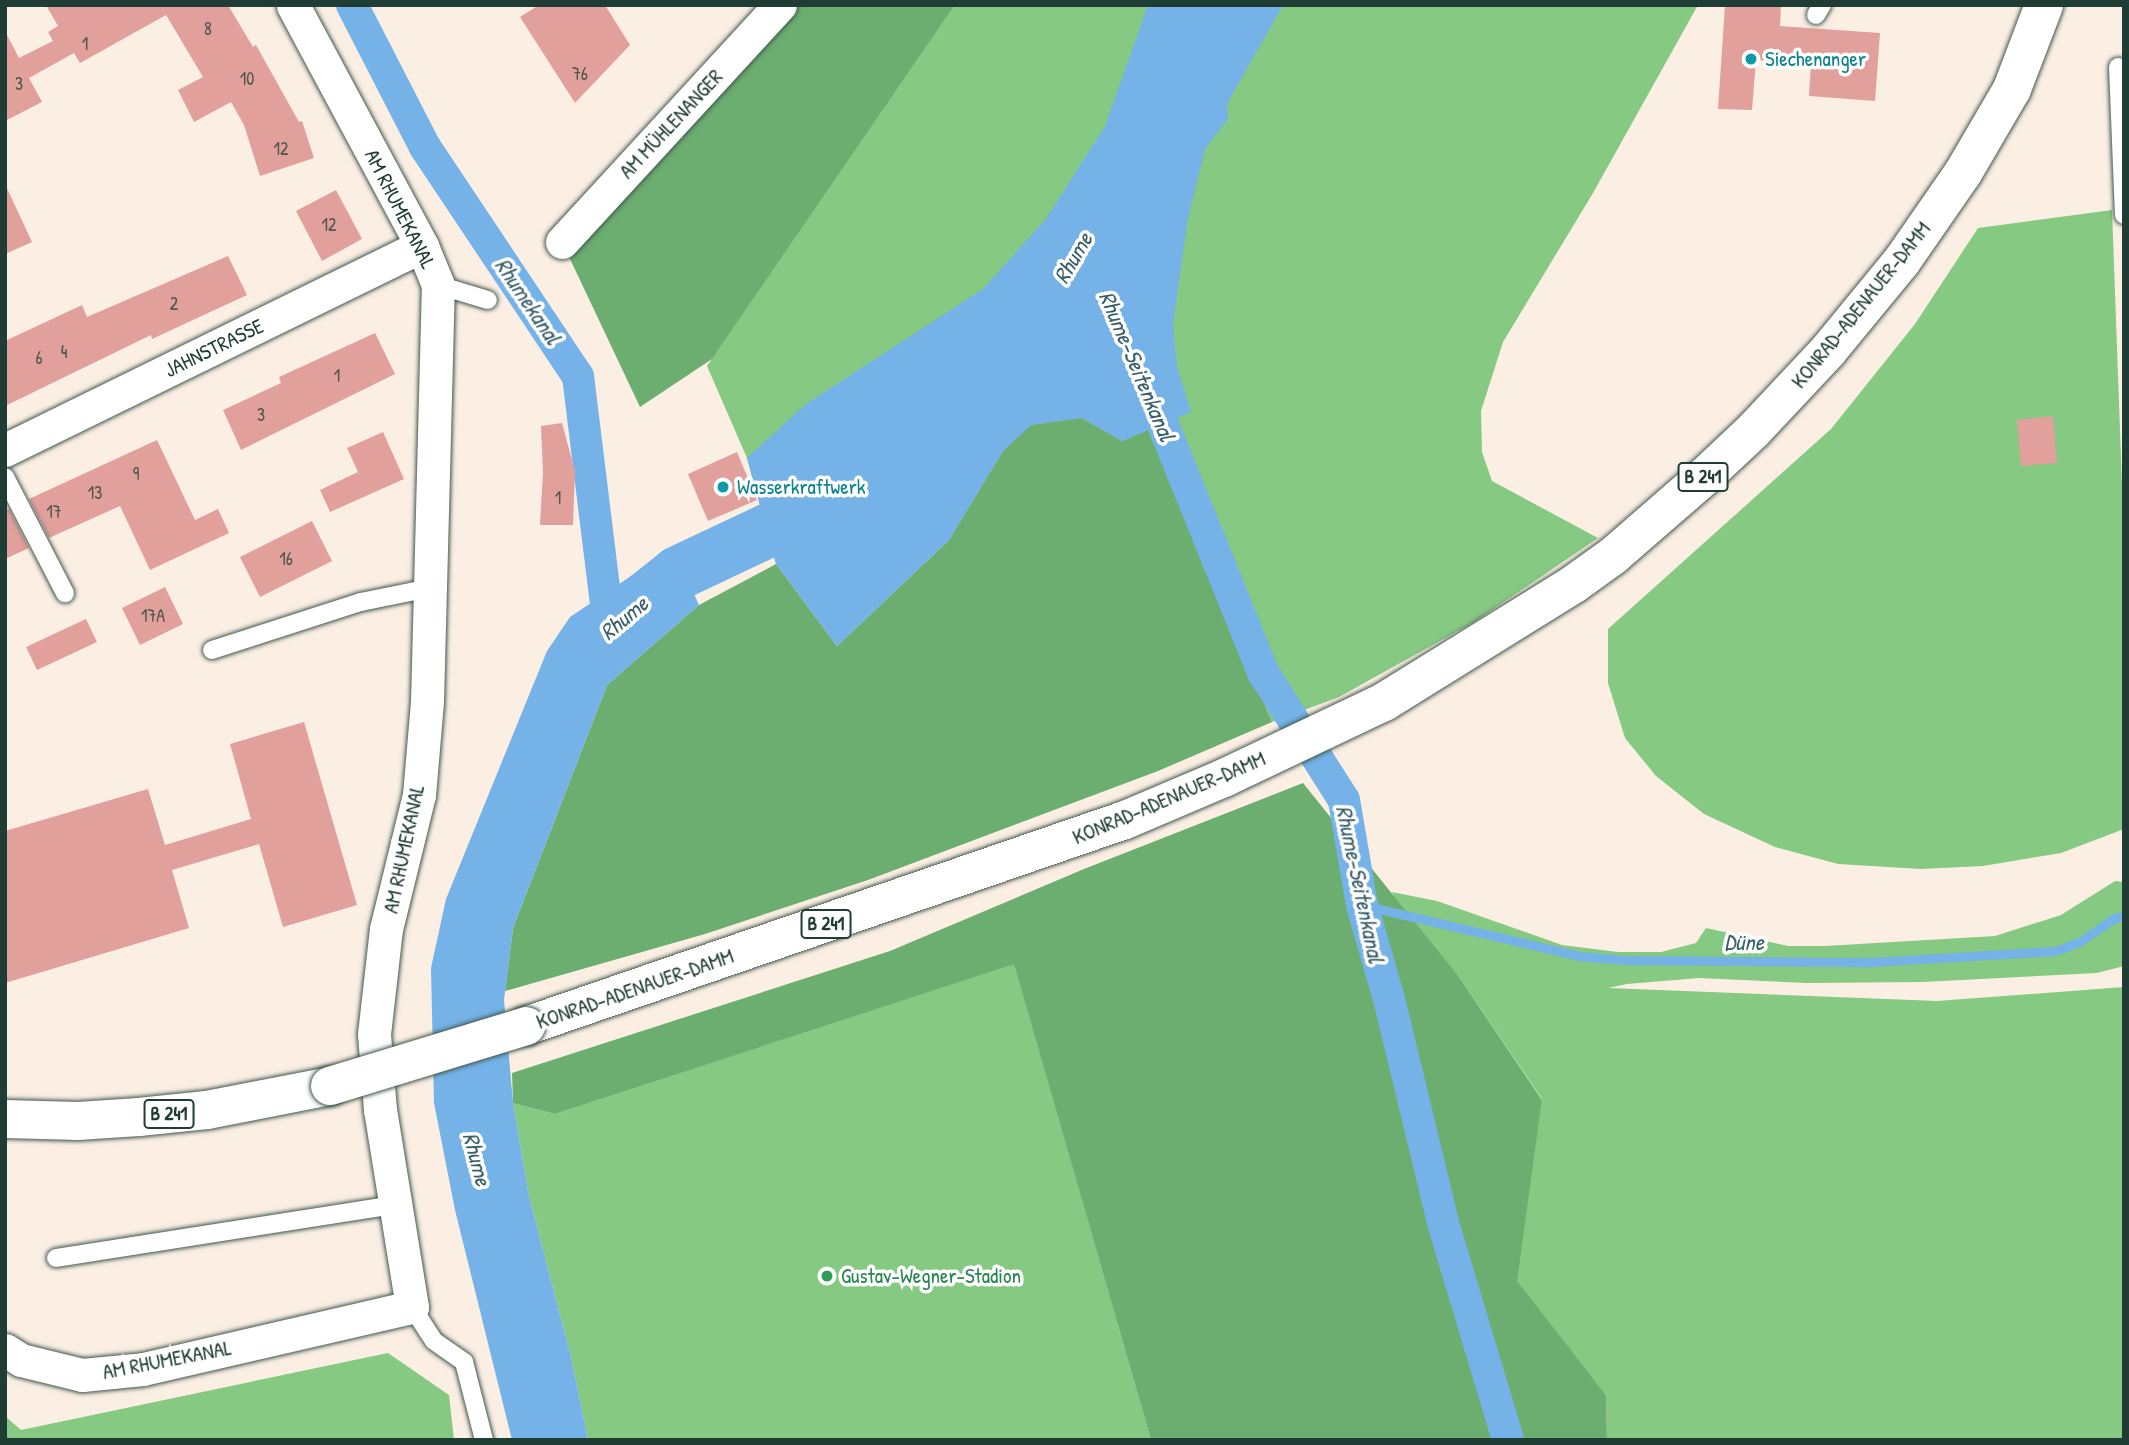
<!DOCTYPE html>
<html>
<head>
<meta charset="utf-8">
<style>
  body { margin:0 }
  #map { position:relative; width:2129px; height:1445px; overflow:hidden; background:#fbefe3; font-family:"Patrick Hand",sans-serif }
  div>[style] { position:absolute }
  .green>* { inset:0; background:#86c982 }
  .forest>* { inset:0; background:#6cad70 }
  .water>* { inset:0; background:#74b2e7 }
  .stream>* { height:9px; margin:-4.5px; padding:0 4.5px; transform-origin:4.5px; border-radius:4.5px; background:#74b2e7 }
  .canal>* { height:32px; margin:-16px; padding:0 16px; transform-origin:16px; border-radius:16px; background:#74b2e7 }
  .river>* { height:54px; margin:-27px; padding:0 27px; transform-origin:27px; border-radius:27px; background:#74b2e7 }
  .building>* { inset:0; background:#e1a09c }
  .roads { filter:drop-shadow(0 0 2px #40584e) drop-shadow(0 0 2px #40584e) }
  .service>* { height:18px; margin:-9px; padding:0 9px; transform-origin:9px; border-radius:9px; background:#fff }
  .minor>* { height:33px; margin:-16.5px; padding:0 16.5px; transform-origin:16.5px; border-radius:16.5px; background:#fff }
  .primary>* { height:38px; margin:-19px; padding:0 19px; transform-origin:19px; border-radius:19px; background:#fff }
  .bridges { filter:drop-shadow(0 0 2px #40584e) drop-shadow(0 0 2px #40584e) }
  .primary-bridge>* { height:38px; margin:-19px; padding:0 19px; transform-origin:19px; border-radius:19px; background:#fff }
  .dots>* { width:19px; height:19px; translate:-50% -50%; box-sizing:border-box; border:4px solid #fff; border-radius:50% }
  span { translate:-50% -50%; white-space:nowrap; text-align:center; line-height:1.15; -webkit-text-stroke:7px #fff; paint-order:stroke }
  .number-label { font-size:18px; color:#50564e }
  .number-label span { -webkit-text-stroke-width:0 }
  .shield-label span { padding:2px 5px; background:#fff; border:2px solid; border-radius:5px; -webkit-text-stroke-width:0 }
  .shield-label { font-size:19px; color:#1f3d34; font-weight:700 }
  .culture-label { font-size:21px; color:#0d838f }
  .left { translate:0 -50%; text-align:left }
  .street-label { font-size:21px; color:#1f3d34 }
  .leisure-label { font-size:21px; color:#27864d }
  .water-label { font-size:23px; color:#39606a; font-style:italic }
  .frame { position:absolute; inset:0; border:7px solid #1f3d34; pointer-events:none }
</style>
</head>
<body>
<div id="map">
  <div class="green">
    <div style="clip-path:polygon(955px 5px,1698px 5px,1593px 193px,1503px 342px,1481px 411px,1482px 452px,1492px 481px,1598px 538px,1474px 622px,1339px 697px,1272px 722px,1151px 429px,1122px 441px,1082px 418px,1003px 451px,949px 540px,776px 564px,747px 458px,707px 366px)"></div>
    <div style="clip-path:polygon(2112px 210px,2124px 539px,2124px 829px,2061px 853px,1983px 866px,1921px 869px,1838px 864px,1775px 847px,1704px 814px,1656px 776px,1625px 738px,1608px 683px,1608px 629px,1831px 429px,1915px 324px,1978px 228px)"></div>
    <div style="clip-path:polygon(2115px 881px,2124px 882px,2124px 966px,2097px 973px,1923px 982px,1806px 983px,1699px 978px,1627px 984px,1608px 988px,1937px 1001px,2124px 987px,2124px 1440px,1607px 1440px,1606px 1395px,1516px 1281px,1542px 1099px,1459px 977px,1405px 924px,1392px 892px,1437px 901px,1562px 945px,1618px 952px,1661px 952px,1696px 943px,1706px 928px,1788px 946px,1825px 946px,1995px 936px,2061px 915px)"></div>
    <div style="clip-path:polygon(1014px 963px,1151px 1440px,588px 1440px,571px 1357px,529px 1196px,513px 1103px,555px 1114px)"></div>
    <div style="clip-path:polygon(388px 1353px,449px 1395px,454px 1440px,5px 1440px,5px 1416px,21px 1430px)"></div>
  </div>
  <div class="forest">
    <div style="clip-path:polygon(780px 5px,955px 5px,712px 359px,640px 407px,562px 242px)"></div>
    <div style="clip-path:polygon(1082px 418px,1122px 441px,1150px 429px,1272px 722px,1158px 771px,868px 880px,705px 934px,505px 991px,513px 928px,607px 685px,699px 605px,776px 564px,837px 646px,949px 540px,1003px 451px,1031px 425px)"></div>
    <div style="clip-path:polygon(1303px 783px,1459px 977px,1542px 1100px,1517px 1281px,1606px 1395px,1607px 1440px,1151px 1440px,1014px 964px,555px 1114px,513px 1103px,512px 1073px,890px 951px,1084px 869px)"></div>
  </div>
  <div class="water">
    <div style="clip-path:polygon(1148px 5px,1283px 5px,1227px 104px,1228px 119px,1205px 149px,1188px 218px,1173px 324px,1177px 367px,1191px 412px,1122px 441px,1082px 418px,1031px 425px,1003px 451px,949px 540px,837px 646px,776px 564px,747px 458px,806px 404px,983px 289px,1046px 219px,1105px 126px)"></div>
    <div style="clip-path:polygon(673px 548px,699px 605px,607px 685px,513px 928px,504px 1000px,513px 1103px,529px 1196px,571px 1357px,588px 1440px,512px 1440px,455px 1210px,434px 1103px,431px 968px,446px 899px,547px 651px,570px 617px)"></div>
  </div>
  <div class="stream">
    <div style="left:1362px;top:905px;width:223px;rotate:13.2deg"></div>
    <div style="left:1579px;top:956px;width:47px;rotate:4.9deg"></div>
    <div style="left:1626px;top:960px;width:245px;rotate:0.5deg"></div>
    <div style="left:1871px;top:962px;width:184px;rotate:-3.4deg"></div>
    <div style="left:2055px;top:951px;width:28px;rotate:-21deg"></div>
    <div style="left:2081px;top:941px;width:40px;rotate:-34.9deg"></div>
    <div style="left:2114px;top:918px;width:10px;rotate:-11deg"></div>
  </div>
  <div class="canal">
    <div style="left:352px;top:5px;width:160px;rotate:62.8deg"></div>
    <div style="left:425px;top:147px;width:275px;rotate:56.3deg"></div>
    <div style="left:578px;top:376px;width:254px;rotate:83deg"></div>
    <div style="left:1147px;top:385px;width:312px;rotate:68deg"></div>
    <div style="left:1264px;top:674px;width:149px;rotate:57.6deg"></div>
    <div style="left:1344px;top:800px;width:107px;rotate:80.3deg"></div>
    <div style="left:1362px;top:905px;width:98px;rotate:74deg"></div>
    <div style="left:1389px;top:999px;width:230px;rotate:76.4deg"></div>
    <div style="left:1443px;top:1223px;width:227px;rotate:73.3deg"></div>
  </div>
  <div class="river">
    <div style="left:624px;top:616px;width:69px;rotate:-38.5deg"></div>
    <div style="left:678px;top:573px;width:126px;rotate:-25.3deg"></div>
    <div style="left:792px;top:519px;width:47px;rotate:-34.7deg"></div>
  </div>
  <div class="building">
    <div style="clip-path:polygon(46px 5px,228px 5px,253px 47px,256px 45px,299px 122px,302px 121px,314px 158px,260px 176px,244px 125px,231px 102px,194px 122px,178px 90px,203px 77px,166px 15px,80px 63px,74px 53px,29px 78px,42px 102px,5px 121px,5px 31px,19px 58px,53px 41px,48px 32px,58px 26px)"></div>
    <div style="clip-path:polygon(539px 5px,605px 5px,630px 45px,575px 103px,520px 17px)"></div>
    <div style="clip-path:polygon(1725px 5px,1781px 5px,1780px 26px,1880px 33px,1875px 101px,1809px 96px,1811px 63px,1756px 60px,1752px 110px,1718px 109px)"></div>
    <div style="clip-path:polygon(5px 184px,32px 242px,5px 254px)"></div>
    <div style="clip-path:polygon(336px 190px,362px 239px,322px 261px,296px 211px)"></div>
    <div style="clip-path:polygon(228px 256px,247px 295px,152px 339px,151px 335px,5px 406px,5px 341px,82px 305px,87px 317px)"></div>
    <div style="clip-path:polygon(375px 333px,395px 374px,241px 450px,223px 410px,281px 383px,279px 377px)"></div>
    <div style="clip-path:polygon(2053px 416px,2057px 463px,2021px 466px,2017px 420px)"></div>
    <div style="clip-path:polygon(562px 423px,575px 471px,573px 525px,540px 525px,543px 472px,541px 426px)"></div>
    <div style="clip-path:polygon(383px 432px,404px 479px,330px 512px,320px 490px,358px 472px,347px 448px)"></div>
    <div style="clip-path:polygon(157px 440px,195px 520px,218px 509px,229px 533px,150px 570px,120px 506px,49px 538px,29px 499px)"></div>
    <div style="clip-path:polygon(737px 452px,757px 500px,708px 521px,688px 474px)"></div>
    <div style="clip-path:polygon(9px 509px,29px 548px,5px 559px,5px 511px)"></div>
    <div style="clip-path:polygon(312px 521px,332px 561px,260px 597px,240px 557px)"></div>
    <div style="clip-path:polygon(165px 587px,183px 624px,140px 645px,122px 608px)"></div>
    <div style="clip-path:polygon(86px 619px,97px 642px,37px 670px,26px 647px)"></div>
    <div style="clip-path:polygon(304px 722px,357px 905px,283px 927px,259px 844px,172px 870px,189px 928px,5px 983px,5px 831px,148px 789px,165px 845px,251px 819px,230px 744px)"></div>
  </div>
  <div class="roads">
    <div class="service">
      <div style="left:1816px;top:15px;width:12px;rotate:-59deg"></div>
      <div style="left:2118px;top:67px;width:148px;rotate:87.7deg"></div>
      <div style="left:438px;top:285px;width:52px;rotate:16.7deg"></div>
      <div style="left:5px;top:477px;width:131px;rotate:62.7deg"></div>
      <div style="left:212px;top:650px;width:157px;rotate:-17.9deg"></div>
      <div style="left:361px;top:602px;width:70px;rotate:-11.5deg"></div>
      <div style="left:56px;top:1258px;width:342px;rotate:-8.9deg"></div>
      <div style="left:412px;top:1307px;width:40px;rotate:57.1deg"></div>
      <div style="left:434px;top:1341px;width:37px;rotate:35deg"></div>
      <div style="left:464px;top:1362px;width:81px;rotate:75.6deg"></div>
    </div>
    <div class="minor">
      <div style="left:562px;top:242px;width:322px;rotate:-47.4deg"></div>
      <div style="left:5px;top:450px;width:464px;rotate:-26.1deg"></div>
      <div style="left:5px;top:1350px;width:19px;rotate:32deg"></div>
      <div style="left:21px;top:1360px;width:63px;rotate:13.8deg"></div>
      <div style="left:82px;top:1375px;width:61px;rotate:-5.6deg"></div>
      <div style="left:143px;top:1369px;width:276px;rotate:-13deg"></div>
      <div style="left:412px;top:1307px;width:200px;rotate:-99.2deg"></div>
      <div style="left:380px;top:1110px;width:76px;rotate:-94.5deg"></div>
      <div style="left:374px;top:1034px;width:106px;rotate:-83.5deg"></div>
      <div style="left:386px;top:929px;width:138px;rotate:-76.2deg"></div>
      <div style="left:419px;top:795px;width:93px;rotate:-85.1deg"></div>
      <div style="left:427px;top:702px;width:417px;rotate:-88.5deg"></div>
      <div style="left:438px;top:285px;width:42px;rotate:-112.3deg"></div>
      <div style="left:422px;top:246px;width:273px;rotate:-118.2deg"></div>
    </div>
    <div class="primary">
      <div style="left:526px;top:1026px;width:633px;rotate:-18.98deg"></div>
      <div style="left:1125px;top:820px;width:108px;rotate:-23deg"></div>
      <div style="left:1224px;top:778px;width:177px;rotate:-25.4deg"></div>
      <div style="left:1384px;top:702px;width:224px;rotate:-31.8deg"></div>
      <div style="left:1574px;top:584px;width:48px;rotate:-35.7deg"></div>
      <div style="left:1613px;top:556px;width:121px;rotate:-41deg"></div>
      <div style="left:1704px;top:477px;width:67px;rotate:-43.2deg"></div>
      <div style="left:1753px;top:431px;width:110px;rotate:-46.8deg"></div>
      <div style="left:1828px;top:351px;width:117px;rotate:-50.6deg"></div>
      <div style="left:1902px;top:261px;width:107px;rotate:-55.3deg"></div>
      <div style="left:1963px;top:173px;width:97px;rotate:-59.7deg"></div>
      <div style="left:2012px;top:89px;width:90px;rotate:-69.1deg"></div>
      <div style="left:5px;top:1119px;width:73px;rotate:1.6deg"></div>
      <div style="left:78px;top:1121px;width:61px;rotate:-3.8deg"></div>
      <div style="left:139px;top:1117px;width:68px;rotate:-5.9deg"></div>
      <div style="left:207px;top:1110px;width:125px;rotate:-11deg"></div>
    </div>
  </div>
  <div class="bridges">
    <div class="primary-bridge">
      <div style="left:330px;top:1086px;width:205px;rotate:-17deg"></div>
    </div>
  </div>
  <div class="dots">
    <div style="left:1751px;top:59px;background:#0f9aa8"></div>
    <div style="left:723px;top:487px;background:#0f9aa8"></div>
    <div style="left:827px;top:1276px;background:#2e9e5b"></div>
  </div>
  <div class="number-label">
    <span style="left:208px;top:29px">8</span>
    <span style="left:85px;top:44px">1</span>
    <span style="left:580px;top:74px">76</span>
    <span style="left:247px;top:79px">10</span>
    <span style="left:19px;top:84px">3</span>
    <span style="left:281px;top:149px">12</span>
    <span style="left:329px;top:225px">12</span>
    <span style="left:174px;top:304px">2</span>
    <span style="left:64px;top:352px">4</span>
    <span style="left:39px;top:358px">6</span>
    <span style="left:337px;top:376px">1</span>
    <span style="left:261px;top:415px">3</span>
    <span style="left:136px;top:474px">9</span>
    <span style="left:95px;top:493px">13</span>
    <span style="left:558px;top:498px">1</span>
    <span style="left:54px;top:512px">17</span>
    <span style="left:286px;top:559px">16</span>
    <span style="left:153px;top:616px">17A</span>
  </div>
  <div class="shield-label">
    <span style="left:1703px;top:477px">B 241</span>
    <span style="left:826px;top:924px">B 241</span>
    <span style="left:169px;top:1114px">B 241</span>
  </div>
  <div class="culture-label">
    <span class="left" style="left:1765px;top:59px">Siechenanger</span>
    <span class="left" style="left:737px;top:487px">Wasserkraftwerk</span>
  </div>
  <div class="street-label">
    <span style="left:671px;top:124px;rotate:-47deg">AM MÜHLENANGER</span>
    <span style="left:400px;top:209px;rotate:63deg">AM RHUMEKANAL</span>
    <span style="left:1861px;top:305px;rotate:-51deg">KONRAD-ADENAUER-DAMM</span>
    <span style="left:214px;top:348px;rotate:-26deg">JAHNSTRASSE</span>
    <span style="left:1169px;top:798px;rotate:-23deg">KONRAD-ADENAUER-DAMM</span>
    <span style="left:404px;top:849px;rotate:-78deg">AM RHUMEKANAL</span>
    <span style="left:635px;top:989px;rotate:-19deg">KONRAD-ADENAUER-DAMM</span>
    <span style="left:167px;top:1360px;rotate:-11deg">AM RHUMEKANAL</span>
  </div>
  <div class="leisure-label">
    <span class="left" style="left:841px;top:1276px">Gustav-Wegner-Stadion</span>
  </div>
  <div class="water-label">
    <span style="left:1073px;top:258px;rotate:-60deg">Rhume</span>
    <span style="left:528px;top:301px;rotate:56deg">Rhumekanal</span>
    <span style="left:1137px;top:366px;rotate:67deg">Rhume-Seitenkanal</span>
    <span style="left:624px;top:618px;rotate:-40deg">Rhume</span>
    <span style="left:1360px;top:884px;rotate:78deg">Rhume-Seitenkanal</span>
    <span style="left:1744px;top:942px">Düne</span>
    <span style="left:477px;top:1159px;rotate:75deg">Rhume</span>
  </div>
  <div class="frame"></div>
</div>
</body>
</html>
